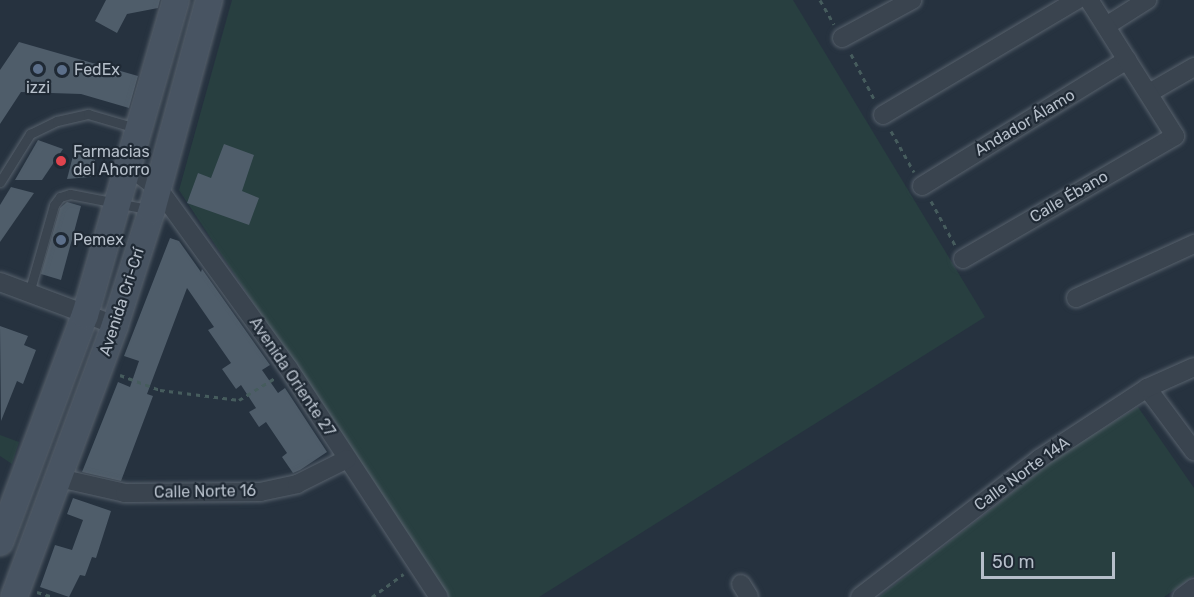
<!DOCTYPE html>
<html>
<head>
<meta charset="utf-8">
<style>
  body { margin:0 }
  #map { position:relative; width:1194px; height:597px; overflow:hidden; background:#26323f; font-family:Rubik,sans-serif }
  div>[style] { position:absolute }
  .green>* { inset:0; background:#283f40 }
  .building>* { inset:0; background:#4f5d6a }
  .path>* { height:3px; margin-top:-1.5px; transform-origin:0; background:repeating-linear-gradient(90deg,#465c5d 0 4.5px,transparent 0 9px) }
  .roads { filter:drop-shadow(0 0 2px #58626d) drop-shadow(0 0 2px #58626d) }
  .lane>* { height:9px; margin:-4.5px; padding:0 4.5px; transform-origin:4.5px; border-radius:4.5px; background:#3a444f }
  .street>* { height:18px; margin:-9px; padding:0 9px; transform-origin:9px; border-radius:9px; background:#3a444f }
  .secondary>* { height:26px; margin:-13px; padding:0 13px; transform-origin:13px; border-radius:13px; background:#485462 }
  .dots>* { width:16px; height:16px; translate:-50% -50%; box-sizing:border-box; border:3px solid #1f2934; border-radius:50% }
  span { translate:-50% -50%; white-space:nowrap; text-align:center; line-height:1.15; -webkit-text-stroke:4.5px #1f2934; paint-order:stroke }
  .poi-label { font-size:16px; color:#b6bfca }
  .left { translate:0 -50%; text-align:left }
  .street-label { font-size:16px; color:#b6bfca }
  .scale { position:absolute; left:981px; top:552px; width:134px; height:27px; box-sizing:border-box; border:3px solid #b6bfca; border-top:0; padding-left:8px; font-size:18px; line-height:21px; white-space:nowrap; color:#b6bfca; -webkit-text-stroke:4px #1f2934; paint-order:stroke }
</style>
</head>
<body>
<div id="map">
  <div class="green">
    <div style="clip-path:polygon(232px 0,793px 0,985px 317px,539px 597px,447px 597px,179px 190px)"></div>
    <div style="clip-path:polygon(1138px 407px,1194px 488px,1194px 576px,1164px 597px,879px 597px,1063px 453px)"></div>
    <div style="clip-path:polygon(0 435px,19px 442px,12px 464px,0 456px)"></div>
  </div>
  <div class="building">
    <div style="clip-path:polygon(106px 0,160px 0,158px 8px,127px 14px,117px 33px,95px 21px)"></div>
    <div style="clip-path:polygon(19px 42px,138px 76px,129px 108px,81px 94px,21px 92px,0 124px,0 70px)"></div>
    <div style="clip-path:polygon(38px 140px,63px 149px,42px 180px,15px 180px)"></div>
    <div style="clip-path:polygon(224px 144px,254px 155px,242px 191px,259px 198px,249px 225px,187px 203px,198px 173px,211px 178px)"></div>
    <div style="clip-path:polygon(74px 152px,95px 160px,95px 172px,90px 177px,67px 179px)"></div>
    <div style="clip-path:polygon(11px 187px,34px 193px,0 242px,0 205px)"></div>
    <div style="clip-path:polygon(67px 202px,81px 206px,61px 280px,41px 274px,60px 208px)"></div>
    <div style="clip-path:polygon(170px 238px,179px 241px,201px 272px,202px 269px,270px 365px,262px 370px,278px 393px,285px 388px,327px 452px,300px 470px,293px 473px,282px 457px,287px 453px,266px 422px,259px 427px,249px 412px,256px 408px,241px 385px,236px 389px,222px 369px,231px 363px,208px 330px,214px 327px,187px 288px,147px 394px,153px 396px,121px 481px,82px 472px,118px 382px,130px 387px,139px 361px,124px 356px)"></div>
    <div style="clip-path:polygon(0 326px,28px 336px,24px 345px,36px 350px,23px 384px,17px 381px,1px 421px)"></div>
    <div style="clip-path:polygon(73px 498px,111px 511px,96px 558px,92px 557px,85px 576px,80px 575px,69px 597px,40px 587px,55px 545px,72px 550px,83px 520px,67px 514px)"></div>
  </div>
  <div class="path">
    <div style="left:820px;top:0;width:28px;rotate:60deg"></div>
    <div style="left:851px;top:54px;width:53px;rotate:62.9deg"></div>
    <div style="left:891px;top:131px;width:47px;rotate:60.7deg"></div>
    <div style="left:931px;top:201px;width:50px;rotate:61.4deg"></div>
    <div style="left:120px;top:375px;width:43px;rotate:20.6deg"></div>
    <div style="left:160px;top:390px;width:80px;rotate:7.2deg"></div>
    <div style="left:239px;top:400px;width:42px;rotate:-31.4deg"></div>
    <div style="left:37px;top:592px;width:17px;rotate:17deg"></div>
    <div style="left:372px;top:597px;width:39px;rotate:-36deg"></div>
  </div>
  <div class="roads">
    <div class="lane">
      <div style="left:0;top:182px;width:57px;rotate:-58deg"></div>
      <div style="left:30px;top:134px;width:30px;rotate:-26deg"></div>
      <div style="left:57px;top:121px;width:32px;rotate:-13deg"></div>
      <div style="left:88px;top:114px;width:50px;rotate:16.3deg"></div>
      <div style="left:29px;top:293px;width:91px;rotate:-74.1deg"></div>
      <div style="left:54px;top:205px;width:10px;rotate:-53deg"></div>
      <div style="left:60px;top:197px;width:10px;rotate:-17deg"></div>
      <div style="left:70px;top:194px;width:84px;rotate:11deg"></div>
    </div>
    <div class="street">
      <div style="left:1106px;top:26px;width:49px;rotate:-32.4deg"></div>
      <div style="left:842px;top:38px;width:80px;rotate:-28.5deg"></div>
      <div style="left:1149px;top:93px;width:52px;rotate:-30deg"></div>
      <div style="left:883px;top:115px;width:226px;rotate:-30.7deg"></div>
      <div style="left:131px;top:168px;width:34px;rotate:37deg"></div>
      <div style="left:158px;top:188px;width:223px;rotate:54.1deg"></div>
      <div style="left:289px;top:369px;width:273px;rotate:56.7deg"></div>
      <div style="left:922px;top:186px;width:241px;rotate:-31.6deg"></div>
      <div style="left:963px;top:259px;width:245px;rotate:-30.1deg"></div>
      <div style="left:1175px;top:136px;width:161px;rotate:-122.3deg"></div>
      <div style="left:0;top:282px;width:123px;rotate:20.5deg"></div>
      <div style="left:1076px;top:298px;width:130px;rotate:-24.6deg"></div>
      <div style="left:1147px;top:388px;width:79px;rotate:53.3deg"></div>
      <div style="left:59px;top:478px;width:68px;rotate:12.8deg"></div>
      <div style="left:125px;top:493px;width:135px;rotate:-0.4deg"></div>
      <div style="left:260px;top:492px;width:38px;rotate:-12deg"></div>
      <div style="left:297px;top:484px;width:56px;rotate:-26.6deg"></div>
      <div style="left:741px;top:584px;width:15px;rotate:58deg"></div>
      <div style="left:860px;top:597px;width:226px;rotate:-37.6deg"></div>
      <div style="left:1039px;top:459px;width:129px;rotate:-33.3deg"></div>
      <div style="left:1147px;top:388px;width:51px;rotate:-24.1deg"></div>
      <div style="left:1182px;top:597px;width:15px;rotate:-37deg"></div>
    </div>
    <div class="secondary">
      <div style="left:0;top:542px;width:242px;rotate:-69.5deg"></div>
      <div style="left:85px;top:315px;width:328px;rotate:-73.9deg"></div>
      <div style="left:14px;top:597px;width:290px;rotate:-69.6deg"></div>
      <div style="left:115px;top:325px;width:121px;rotate:-72.2deg"></div>
      <div style="left:152px;top:210px;width:218px;rotate:-74.8deg"></div>
    </div>
  </div>
  <div class="dots">
    <div style="left:38px;top:69px;background:#5c6f8a"></div>
    <div style="left:62px;top:70px;background:#5c6f8a"></div>
    <div style="left:61px;top:161px;background:#e0444e"></div>
    <div style="left:61px;top:240px;background:#5c6f8a"></div>
  </div>
  <div class="poi-label">
    <span class="left" style="left:74px;top:70px">FedEx</span>
    <span style="left:38px;top:88px">izzi</span>
    <span class="left" style="left:73px;top:161px">Farmacias<br>del Ahorro</span>
    <span class="left" style="left:73px;top:240px">Pemex</span>
  </div>
  <div class="street-label">
    <span style="left:1025px;top:123px;rotate:-31deg">Andador Álamo</span>
    <span style="left:1069px;top:197px;rotate:-30deg">Calle Ébano</span>
    <span style="left:122px;top:302px;rotate:-72deg">Avenida Cri-Crí</span>
    <span style="left:292px;top:377px;rotate:56deg">Avenida Oriente 27</span>
    <span style="left:1022px;top:474px;rotate:-36deg">Calle Norte 14A</span>
    <span style="left:205px;top:492px;rotate:-1deg">Calle Norte 16</span>
  </div>
  <div class="scale">50 m</div>
</div>
</body>
</html>
